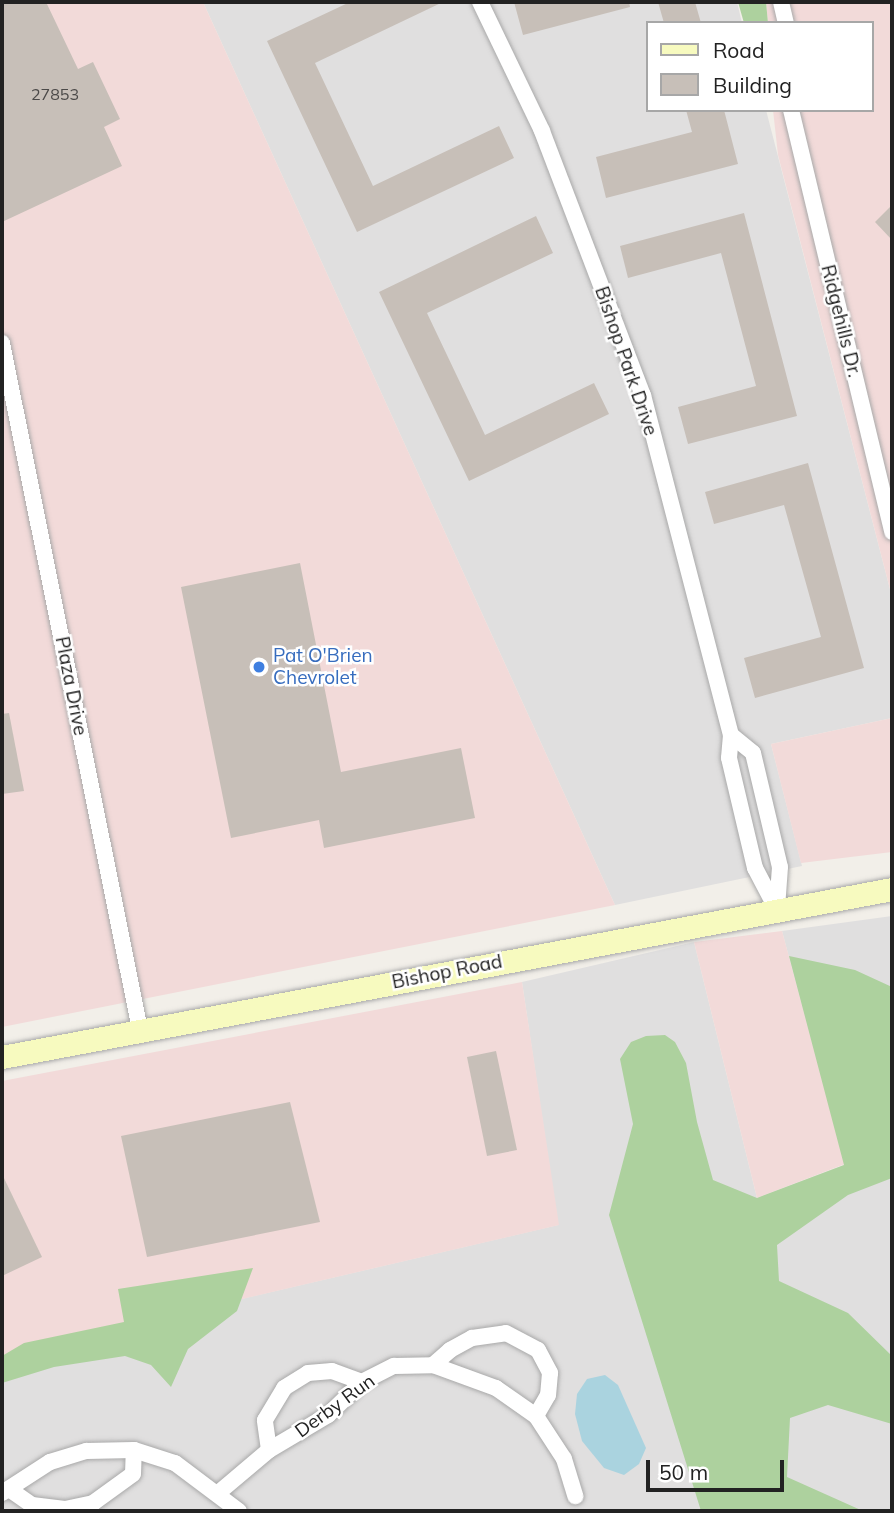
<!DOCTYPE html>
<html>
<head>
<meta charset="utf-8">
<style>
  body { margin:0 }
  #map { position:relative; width:894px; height:1513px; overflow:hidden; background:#f2efe9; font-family:Mulish,sans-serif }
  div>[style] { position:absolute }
  .residential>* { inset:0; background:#e0dfdf }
  .commercial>* { inset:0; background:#f2dad9 }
  .forest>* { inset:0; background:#add19e }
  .water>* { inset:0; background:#aad3df }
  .building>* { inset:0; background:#c7bfb8 }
  .roads { filter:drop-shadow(0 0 2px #a9a9a9) drop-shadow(0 0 2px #a9a9a9) }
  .minor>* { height:16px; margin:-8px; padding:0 8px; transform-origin:8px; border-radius:8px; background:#fff }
  .secondary>* { height:23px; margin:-11.5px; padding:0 11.5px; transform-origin:11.5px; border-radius:11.5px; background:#f7fabf }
  .dots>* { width:19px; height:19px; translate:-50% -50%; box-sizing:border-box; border:4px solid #fff; border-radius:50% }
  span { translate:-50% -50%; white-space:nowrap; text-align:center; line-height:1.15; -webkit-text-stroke:5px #fff; paint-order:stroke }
  .number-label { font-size:16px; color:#4b4948 }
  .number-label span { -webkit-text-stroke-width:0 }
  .street-label { font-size:19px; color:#222 }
  .shop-label { font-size:19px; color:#366cbe }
  .left { translate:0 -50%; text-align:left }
  .frame { position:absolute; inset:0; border:4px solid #222; pointer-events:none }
  .legend { position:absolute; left:646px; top:21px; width:228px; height:91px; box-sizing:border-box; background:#fff; border:2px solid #a7a7a7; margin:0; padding:9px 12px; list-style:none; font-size:21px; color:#222 }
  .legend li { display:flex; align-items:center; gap:14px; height:35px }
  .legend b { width:35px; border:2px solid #a7a7a7 }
  .scale { position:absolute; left:646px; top:1460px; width:138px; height:32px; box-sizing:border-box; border:4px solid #222; border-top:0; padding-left:9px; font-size:21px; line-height:24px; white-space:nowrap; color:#222; -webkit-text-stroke:5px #fff; paint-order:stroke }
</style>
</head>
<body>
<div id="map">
  <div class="residential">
    <div style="clip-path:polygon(203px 2px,737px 2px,742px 23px,647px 23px,647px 110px,766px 110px,892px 597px,892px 718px,771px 744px,802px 866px,615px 905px)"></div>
    <div style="clip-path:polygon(892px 916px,892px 1511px,2px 1511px,2px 1355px,558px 1225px,522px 982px,694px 942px,757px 1198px,844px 1165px,782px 931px)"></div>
  </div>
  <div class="commercial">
    <div style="clip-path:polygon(2px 2px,203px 2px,615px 905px,2px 1027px)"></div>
    <div style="clip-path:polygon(766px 2px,892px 2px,892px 597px,778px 155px,773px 110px,871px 110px,871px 23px,768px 23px)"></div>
    <div style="clip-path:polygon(892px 718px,892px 852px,801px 863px,771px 744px)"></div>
    <div style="clip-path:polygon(782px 931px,845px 1164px,757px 1198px,694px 942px)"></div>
    <div style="clip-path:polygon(522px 982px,559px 1225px,2px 1355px,2px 1081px)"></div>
  </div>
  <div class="forest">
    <div style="clip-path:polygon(738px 2px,766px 2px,768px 23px,744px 23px)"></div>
    <div style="clip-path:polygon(789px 956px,855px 970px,892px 987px,892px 1178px,848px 1195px,777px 1245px,779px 1281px,848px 1313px,892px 1356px,892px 1424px,828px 1405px,790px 1418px,787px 1477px,863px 1511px,701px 1511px,609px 1215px,633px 1124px,620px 1059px,631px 1042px,646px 1036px,665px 1035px,675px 1042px,686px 1063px,697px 1122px,713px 1180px,757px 1198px,844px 1165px)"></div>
    <div style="clip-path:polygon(253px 1268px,237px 1311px,188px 1349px,171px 1387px,151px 1365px,125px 1356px,54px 1367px,2px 1383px,2px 1356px,24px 1343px,124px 1322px,118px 1289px)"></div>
  </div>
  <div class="water">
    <div style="clip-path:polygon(605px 1375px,618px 1385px,646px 1448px,639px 1464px,624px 1475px,604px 1468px,582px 1441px,575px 1414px,577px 1394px,587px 1379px)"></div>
  </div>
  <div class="building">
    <div style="clip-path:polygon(2px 2px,46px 2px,78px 69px,93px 62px,120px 119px,104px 127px,122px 166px,2px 222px)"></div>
    <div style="clip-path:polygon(350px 2px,443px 2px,315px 63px,373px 186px,499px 126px,514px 158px,357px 232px,267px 41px)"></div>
    <div style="clip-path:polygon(514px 2px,629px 2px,630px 7px,523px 35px)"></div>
    <div style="clip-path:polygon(658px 2px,695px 2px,701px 23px,664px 23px)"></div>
    <div style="clip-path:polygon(686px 110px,724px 110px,738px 164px,606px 198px,596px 157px,692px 132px)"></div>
    <div style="clip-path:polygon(892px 205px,892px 240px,875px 222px)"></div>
    <div style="clip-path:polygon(744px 213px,797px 416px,688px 444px,678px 407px,756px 386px,721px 253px,628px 278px,620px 246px)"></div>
    <div style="clip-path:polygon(536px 216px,553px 253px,427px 313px,485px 435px,594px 383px,609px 414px,469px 481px,379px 292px)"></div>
    <div style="clip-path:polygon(808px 463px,864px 668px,755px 698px,744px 658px,821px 637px,784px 505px,714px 524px,705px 492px)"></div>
    <div style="clip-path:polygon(300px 563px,341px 772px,461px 748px,475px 818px,324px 848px,319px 820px,231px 838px,181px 587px)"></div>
    <div style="clip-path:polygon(9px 713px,24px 791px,2px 794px,2px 714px)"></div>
    <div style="clip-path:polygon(496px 1051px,517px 1150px,487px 1156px,467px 1057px)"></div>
    <div style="clip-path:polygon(290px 1102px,320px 1222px,147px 1257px,121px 1136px)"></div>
    <div style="clip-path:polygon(2px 1174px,42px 1257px,2px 1276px)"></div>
  </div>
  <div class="roads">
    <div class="minor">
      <div style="left:480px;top:2px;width:143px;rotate:64.3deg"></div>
      <div style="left:542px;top:131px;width:283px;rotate:69.1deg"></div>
      <div style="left:643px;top:395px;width:351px;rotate:75.5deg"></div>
      <div style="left:731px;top:735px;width:23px;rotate:95deg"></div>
      <div style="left:729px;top:758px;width:113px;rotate:76.7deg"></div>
      <div style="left:755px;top:868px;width:47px;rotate:62.4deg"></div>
      <div style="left:781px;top:2px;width:22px;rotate:77deg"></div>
      <div style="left:791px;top:110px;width:434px;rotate:76.5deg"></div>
      <div style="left:2px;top:343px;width:701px;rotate:78.64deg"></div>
      <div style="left:731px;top:735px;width:28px;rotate:39deg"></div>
      <div style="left:753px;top:753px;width:117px;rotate:76.7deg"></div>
      <div style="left:780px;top:867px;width:41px;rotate:94.2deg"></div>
      <div style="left:433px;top:1365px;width:23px;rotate:-41deg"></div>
      <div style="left:450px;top:1350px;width:25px;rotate:-29deg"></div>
      <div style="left:472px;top:1338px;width:34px;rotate:-8deg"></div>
      <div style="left:506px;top:1333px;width:36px;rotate:28deg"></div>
      <div style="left:538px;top:1350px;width:26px;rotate:62deg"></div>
      <div style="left:550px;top:1373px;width:22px;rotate:95deg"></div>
      <div style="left:548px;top:1395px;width:24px;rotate:120deg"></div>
      <div style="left:269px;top:1450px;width:30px;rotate:-98deg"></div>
      <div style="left:265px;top:1420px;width:37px;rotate:-59deg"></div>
      <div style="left:284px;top:1388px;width:28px;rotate:-32deg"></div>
      <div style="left:308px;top:1373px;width:24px;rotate:-5deg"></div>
      <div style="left:332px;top:1371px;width:32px;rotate:20deg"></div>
      <div style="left:9px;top:1489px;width:28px;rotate:35deg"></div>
      <div style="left:32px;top:1505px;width:33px;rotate:7deg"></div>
      <div style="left:65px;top:1509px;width:29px;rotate:-12deg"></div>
      <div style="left:93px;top:1503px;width:49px;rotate:-35.9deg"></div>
      <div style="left:133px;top:1474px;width:24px;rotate:-88deg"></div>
      <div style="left:2px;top:1493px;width:57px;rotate:-32.9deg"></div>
      <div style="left:50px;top:1462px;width:38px;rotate:-17deg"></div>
      <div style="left:86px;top:1451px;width:48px;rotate:-1.2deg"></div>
      <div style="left:134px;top:1450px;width:43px;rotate:17.6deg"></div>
      <div style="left:175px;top:1463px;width:80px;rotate:36.9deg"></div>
      <div style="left:217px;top:1494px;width:68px;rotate:-40.2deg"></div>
      <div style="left:269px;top:1450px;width:69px;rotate:-30.7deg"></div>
      <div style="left:328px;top:1415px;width:47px;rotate:-44.1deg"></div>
      <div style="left:362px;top:1382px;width:36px;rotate:-27deg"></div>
      <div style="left:394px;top:1366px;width:39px;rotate:-1deg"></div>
      <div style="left:433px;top:1365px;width:67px;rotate:20.1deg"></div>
      <div style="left:496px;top:1388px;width:49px;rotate:35deg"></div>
      <div style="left:536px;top:1416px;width:51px;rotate:56.9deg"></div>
      <div style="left:564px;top:1459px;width:39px;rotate:73deg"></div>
    </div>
    <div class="secondary">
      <div style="left:2px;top:1057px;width:906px;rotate:-10.69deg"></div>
    </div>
  </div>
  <div class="dots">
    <div style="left:259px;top:667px;background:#3f7fe0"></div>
  </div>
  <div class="number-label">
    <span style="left:55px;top:94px">27853</span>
  </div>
  <div class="street-label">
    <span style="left:841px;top:321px;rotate:76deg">Ridgehills Dr.</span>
    <span style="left:626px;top:361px;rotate:71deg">Bishop Park Drive</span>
    <span style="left:71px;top:686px;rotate:79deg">Plaza Drive</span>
    <span style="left:447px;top:972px;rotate:-11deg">Bishop Road</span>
    <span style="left:335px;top:1406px;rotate:-36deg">Derby Run</span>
  </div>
  <div class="shop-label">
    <span class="left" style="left:273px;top:667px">Pat O'Brien<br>Chevrolet</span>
  </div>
  <div class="frame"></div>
  <ul class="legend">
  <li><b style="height:9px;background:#f7fabf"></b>Road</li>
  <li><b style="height:19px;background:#c7bfb8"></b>Building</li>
  </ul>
  <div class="scale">50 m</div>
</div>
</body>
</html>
